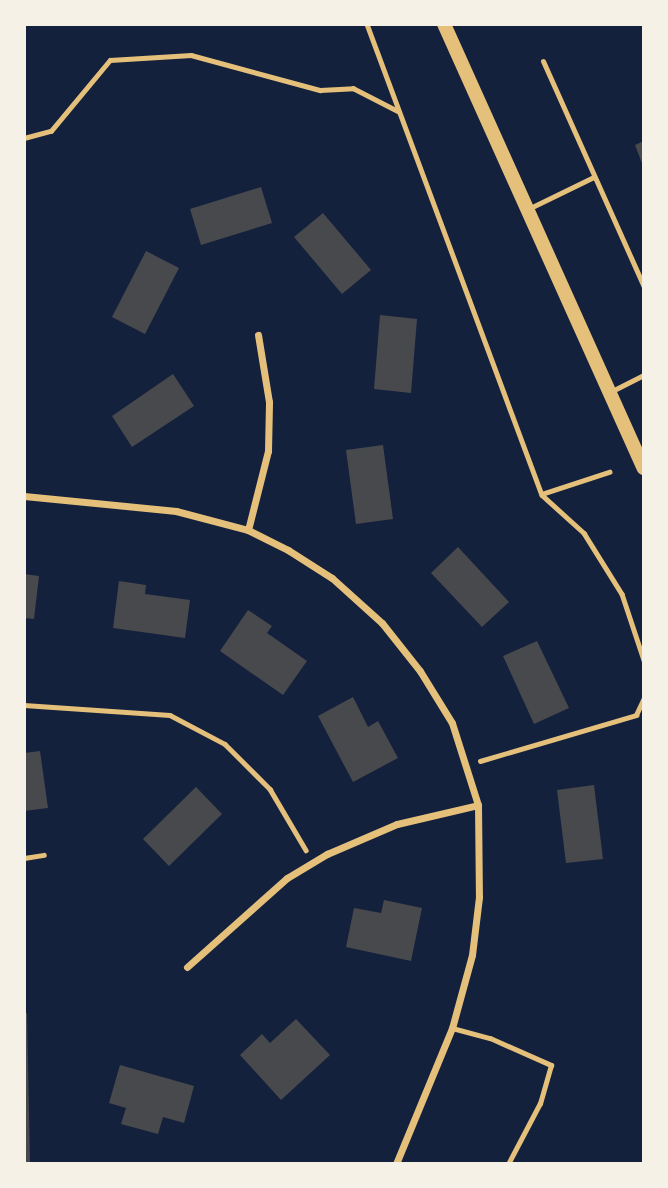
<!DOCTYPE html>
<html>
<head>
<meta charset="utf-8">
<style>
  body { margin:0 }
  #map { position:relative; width:668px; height:1188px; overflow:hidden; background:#14213d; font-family:Poppins,sans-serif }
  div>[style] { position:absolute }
  .building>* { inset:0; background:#48494c }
  .path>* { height:4.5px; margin:-2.25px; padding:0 2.25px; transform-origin:2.25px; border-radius:2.25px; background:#e5c07b }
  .service>* { height:5px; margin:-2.5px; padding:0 2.5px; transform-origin:2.5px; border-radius:2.5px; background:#e5c07b }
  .minor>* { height:7px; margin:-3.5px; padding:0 3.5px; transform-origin:3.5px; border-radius:3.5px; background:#e5c07b }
  .secondary>* { height:14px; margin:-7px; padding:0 7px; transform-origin:7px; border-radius:7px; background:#e5c07b }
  span { translate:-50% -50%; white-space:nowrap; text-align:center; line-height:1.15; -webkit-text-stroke:7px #f6f1e7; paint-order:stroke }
  .frame { position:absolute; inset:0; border:26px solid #f6f1e7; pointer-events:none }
</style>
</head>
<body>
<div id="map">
  <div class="building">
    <div style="clip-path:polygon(644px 141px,644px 166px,643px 166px,635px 145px)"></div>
    <div style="clip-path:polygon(261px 187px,272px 223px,201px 245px,190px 209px)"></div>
    <div style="clip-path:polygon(323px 213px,371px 270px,342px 294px,294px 237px)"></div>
    <div style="clip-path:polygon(146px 251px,179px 268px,145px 334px,112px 317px)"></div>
    <div style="clip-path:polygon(380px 315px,417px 319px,411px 393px,374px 389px)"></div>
    <div style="clip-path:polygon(173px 374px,194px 406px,132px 447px,112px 416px)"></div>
    <div style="clip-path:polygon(383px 445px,393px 519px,356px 524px,346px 450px)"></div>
    <div style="clip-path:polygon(458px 547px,509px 602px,482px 627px,431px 573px)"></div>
    <div style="clip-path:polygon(24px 574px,39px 576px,34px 619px,24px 618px)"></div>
    <div style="clip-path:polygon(119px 581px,146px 585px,145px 594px,190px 600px,185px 638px,113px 628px)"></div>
    <div style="clip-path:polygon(248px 610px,272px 626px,267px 633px,307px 661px,283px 695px,220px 651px)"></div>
    <div style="clip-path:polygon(537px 641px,569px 708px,534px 724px,503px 656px)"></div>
    <div style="clip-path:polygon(353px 697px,368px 727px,378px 721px,398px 758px,353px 782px,318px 716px)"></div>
    <div style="clip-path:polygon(40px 751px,48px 808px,24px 811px,24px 753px)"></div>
    <div style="clip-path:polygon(594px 785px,603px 859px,566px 863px,557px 790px)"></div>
    <div style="clip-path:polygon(196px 787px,222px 814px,169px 866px,143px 839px)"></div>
    <div style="clip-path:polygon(384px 900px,422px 908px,411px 961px,346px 947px,354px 908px,381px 913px)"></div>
    <div style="clip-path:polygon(24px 1013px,27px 1013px,30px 1164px,24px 1164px)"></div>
    <div style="clip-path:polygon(296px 1019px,330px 1055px,281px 1100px,240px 1055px,262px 1034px,270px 1043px)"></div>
    <div style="clip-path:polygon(120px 1065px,194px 1086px,184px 1123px,163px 1117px,158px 1134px,121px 1124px,126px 1108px,109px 1103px)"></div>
  </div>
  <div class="path">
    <div style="left:367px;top:24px;width:502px;rotate:69.62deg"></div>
    <div style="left:542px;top:495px;width:57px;rotate:42.1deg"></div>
    <div style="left:584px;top:533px;width:72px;rotate:58.1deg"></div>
    <div style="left:622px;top:594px;width:70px;rotate:71.6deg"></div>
    <div style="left:24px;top:138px;width:28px;rotate:-15deg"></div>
    <div style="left:51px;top:131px;width:92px;rotate:-50.3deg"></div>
    <div style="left:110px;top:60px;width:81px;rotate:-3.5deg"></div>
    <div style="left:191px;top:55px;width:134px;rotate:15.2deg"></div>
    <div style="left:320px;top:90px;width:33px;rotate:-3deg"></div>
    <div style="left:353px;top:88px;width:51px;rotate:27.1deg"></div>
    <div style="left:542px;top:494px;width:71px;rotate:-18.2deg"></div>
    <div style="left:24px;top:705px;width:146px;rotate:3.9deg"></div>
    <div style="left:170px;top:715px;width:62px;rotate:27.8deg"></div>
    <div style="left:225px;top:744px;width:64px;rotate:45deg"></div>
    <div style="left:270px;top:789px;width:71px;rotate:59.5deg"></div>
    <div style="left:480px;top:761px;width:163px;rotate:-16.4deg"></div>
    <div style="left:636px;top:715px;width:19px;rotate:-65deg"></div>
  </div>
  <div class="service">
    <div style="left:543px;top:61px;width:248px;rotate:65.9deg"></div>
    <div style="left:528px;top:209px;width:73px;rotate:-25.9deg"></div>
    <div style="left:612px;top:391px;width:36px;rotate:-27deg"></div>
    <div style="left:24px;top:858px;width:20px;rotate:-9deg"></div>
    <div style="left:452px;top:1028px;width:39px;rotate:15deg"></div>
    <div style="left:490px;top:1038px;width:67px;rotate:23.9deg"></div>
    <div style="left:551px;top:1065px;width:40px;rotate:106deg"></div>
    <div style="left:540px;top:1103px;width:69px;rotate:117.7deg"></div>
  </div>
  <div class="minor">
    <div style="left:24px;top:496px;width:153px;rotate:5.6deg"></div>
    <div style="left:176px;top:511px;width:74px;rotate:14.8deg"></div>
    <div style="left:248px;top:530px;width:45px;rotate:26.6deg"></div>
    <div style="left:288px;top:550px;width:52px;rotate:32.5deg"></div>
    <div style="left:332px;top:578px;width:67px;rotate:42deg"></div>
    <div style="left:382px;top:623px;width:61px;rotate:51.6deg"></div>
    <div style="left:420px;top:671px;width:61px;rotate:58.4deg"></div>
    <div style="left:452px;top:723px;width:86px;rotate:72.4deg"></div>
    <div style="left:478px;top:805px;width:92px;rotate:89.4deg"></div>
    <div style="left:479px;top:897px;width:58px;rotate:96.9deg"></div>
    <div style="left:472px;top:955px;width:76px;rotate:105.3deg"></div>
    <div style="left:452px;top:1028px;width:147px;rotate:112.4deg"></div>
    <div style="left:248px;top:530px;width:81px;rotate:-75.8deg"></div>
    <div style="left:268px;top:451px;width:49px;rotate:-88.8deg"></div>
    <div style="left:269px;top:402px;width:68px;rotate:-99.3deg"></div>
    <div style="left:187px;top:967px;width:134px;rotate:-41.7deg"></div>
    <div style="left:287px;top:878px;width:47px;rotate:-31deg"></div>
    <div style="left:327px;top:854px;width:76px;rotate:-23.2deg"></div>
    <div style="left:397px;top:824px;width:83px;rotate:-13.2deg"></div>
  </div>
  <div class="secondary">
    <div style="left:444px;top:24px;width:487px;rotate:65.8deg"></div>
  </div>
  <div class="frame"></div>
</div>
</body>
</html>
